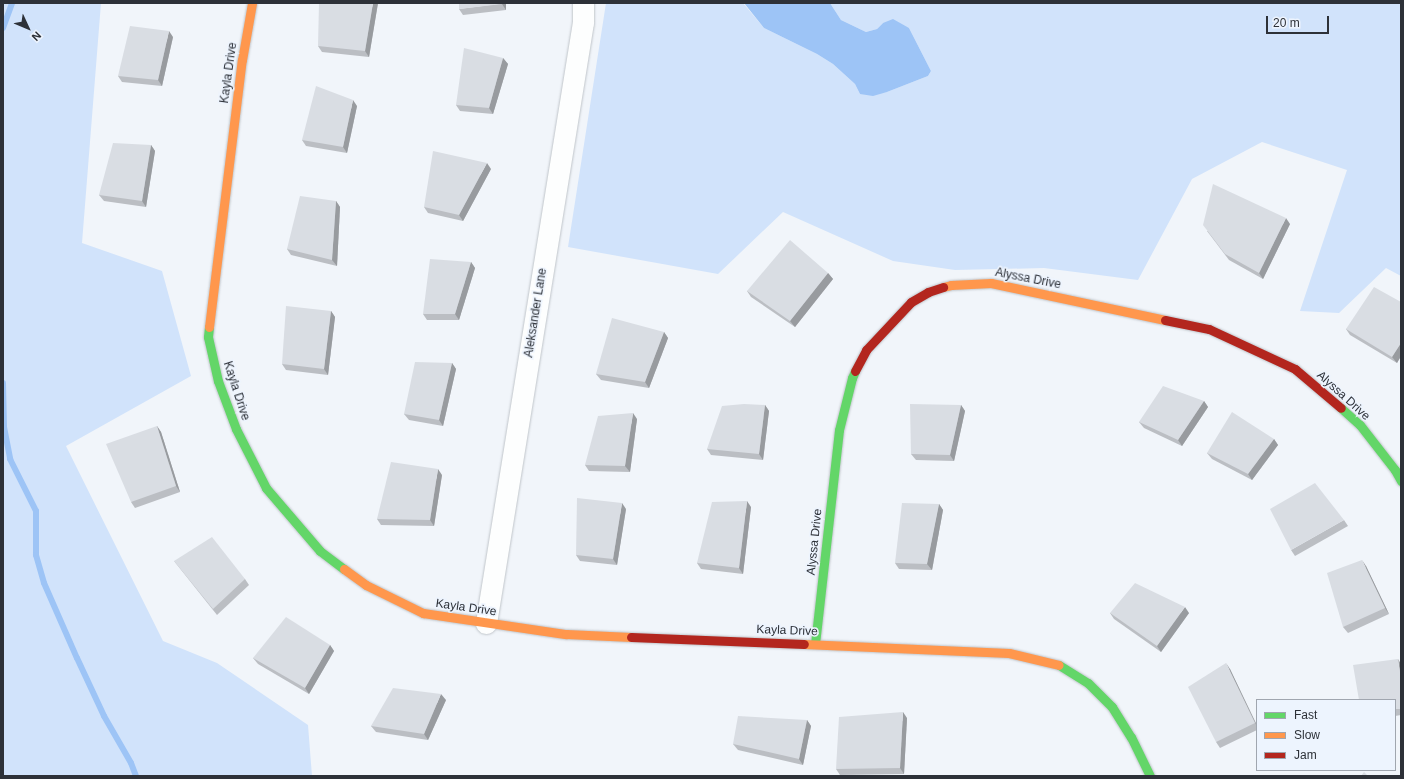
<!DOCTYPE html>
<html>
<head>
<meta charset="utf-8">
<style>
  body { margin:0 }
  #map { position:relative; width:1404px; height:779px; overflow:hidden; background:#f1f5fa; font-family:Helvetica,sans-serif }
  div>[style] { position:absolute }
  .green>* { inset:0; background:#d1e3fb }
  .water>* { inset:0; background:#9dc4f6 }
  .stream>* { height:6px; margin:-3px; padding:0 3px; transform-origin:3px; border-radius:3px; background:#9dc4f6 }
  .roads { filter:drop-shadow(0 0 1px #c0c5ca) drop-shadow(0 0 1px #c0c5ca) }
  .street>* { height:21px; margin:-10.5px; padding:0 10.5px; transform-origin:10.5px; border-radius:10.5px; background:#fdfefe }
  .fast>* { height:9px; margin:-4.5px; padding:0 4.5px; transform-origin:4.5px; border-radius:4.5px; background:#63d668 }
  .slow>* { height:9px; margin:-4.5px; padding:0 4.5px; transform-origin:4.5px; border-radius:4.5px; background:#ff974d }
  .jam>* { height:9px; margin:-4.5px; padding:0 4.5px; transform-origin:4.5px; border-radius:4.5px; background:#b3261e }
  .wall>* { inset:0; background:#bbbec3 }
  .shaded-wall>* { inset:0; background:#989b9f }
  .building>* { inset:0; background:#d9dde3 }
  span { translate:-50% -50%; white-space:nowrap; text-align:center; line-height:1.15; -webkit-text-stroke:3px #edf4fe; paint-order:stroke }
  .street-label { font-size:12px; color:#2d3138 }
  .frame { position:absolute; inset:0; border:4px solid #2d3138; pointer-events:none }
  .legend { position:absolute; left:1256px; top:699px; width:140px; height:72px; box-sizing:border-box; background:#edf4fe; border:1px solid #a0a6af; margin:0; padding:5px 7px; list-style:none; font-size:12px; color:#2d3138 }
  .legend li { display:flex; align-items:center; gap:8px; height:20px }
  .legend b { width:20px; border:1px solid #a0a6af }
  .north { position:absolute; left:8px; top:8px; width:40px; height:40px; -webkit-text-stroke:3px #edf4fe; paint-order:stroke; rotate:134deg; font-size:11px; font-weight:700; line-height:16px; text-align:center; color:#2d3138 }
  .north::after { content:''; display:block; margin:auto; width:14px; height:18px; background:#2d3138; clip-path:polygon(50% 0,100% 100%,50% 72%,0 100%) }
  .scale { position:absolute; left:1266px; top:16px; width:63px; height:18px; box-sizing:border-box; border:2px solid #2d3138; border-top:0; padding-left:5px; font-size:12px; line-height:14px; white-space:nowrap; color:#2d3138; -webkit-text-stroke:3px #edf4fe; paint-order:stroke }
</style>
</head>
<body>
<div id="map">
  <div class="green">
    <div style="clip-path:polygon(3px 3px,101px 3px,82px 243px,162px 271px,191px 376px,66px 446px,163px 641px,217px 663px,308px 725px,312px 776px,3px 776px)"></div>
    <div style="clip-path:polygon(606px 3px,743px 3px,764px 28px,817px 54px,833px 64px,855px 84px,860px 94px,887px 92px,928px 76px,931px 71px,909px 28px,883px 23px,877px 29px,866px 32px,841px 20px,830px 3px,1401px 3px,1401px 276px,1386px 268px,1339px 313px,1300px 311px,1347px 170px,1262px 142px,1192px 179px,1138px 280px,1044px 268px,955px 270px,893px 261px,783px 212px,718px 274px,568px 247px)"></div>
  </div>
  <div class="water">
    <div style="clip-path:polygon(744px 3px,830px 3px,841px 20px,866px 32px,877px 29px,883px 23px,893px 19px,909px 28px,931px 71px,928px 76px,887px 92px,873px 96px,860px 94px,855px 84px,833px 64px,817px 54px,764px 28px)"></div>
  </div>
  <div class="stream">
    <div style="left:3px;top:28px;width:27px;rotate:-70deg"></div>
    <div style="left:3px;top:383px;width:44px;rotate:88.7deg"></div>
    <div style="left:4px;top:427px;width:33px;rotate:79deg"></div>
    <div style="left:10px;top:459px;width:58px;rotate:63.4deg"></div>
    <div style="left:36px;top:511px;width:44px;rotate:90deg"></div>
    <div style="left:36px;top:555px;width:29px;rotate:74deg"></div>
    <div style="left:44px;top:583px;width:82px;rotate:66.3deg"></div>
    <div style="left:77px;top:658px;width:64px;rotate:65deg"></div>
    <div style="left:104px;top:716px;width:54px;rotate:60.1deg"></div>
    <div style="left:131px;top:763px;width:14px;rotate:69deg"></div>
  </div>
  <div class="roads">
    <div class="street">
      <div style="left:486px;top:623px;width:609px;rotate:-80.83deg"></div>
      <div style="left:583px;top:22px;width:19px;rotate:-90deg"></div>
    </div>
    <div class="fast">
      <div style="left:209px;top:327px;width:10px;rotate:96deg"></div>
      <div style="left:208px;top:337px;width:45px;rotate:77.2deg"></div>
      <div style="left:218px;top:381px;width:51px;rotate:69.4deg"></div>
      <div style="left:236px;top:429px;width:66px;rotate:63deg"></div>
      <div style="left:266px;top:488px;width:83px;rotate:49.4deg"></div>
      <div style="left:320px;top:551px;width:30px;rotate:37deg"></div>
      <div style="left:1341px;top:408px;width:25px;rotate:42deg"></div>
      <div style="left:1360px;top:425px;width:57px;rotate:52.1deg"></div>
      <div style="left:1395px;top:470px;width:13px;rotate:61deg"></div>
      <div style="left:815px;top:644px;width:215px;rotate:-83.6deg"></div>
      <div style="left:839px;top:430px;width:54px;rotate:-76deg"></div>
      <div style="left:852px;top:378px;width:8px;rotate:-67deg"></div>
      <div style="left:1059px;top:665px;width:34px;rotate:32deg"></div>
      <div style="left:1088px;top:683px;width:34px;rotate:45deg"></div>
      <div style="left:1112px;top:707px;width:36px;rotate:58deg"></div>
      <div style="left:1131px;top:737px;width:43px;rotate:64deg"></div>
    </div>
    <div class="slow">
      <div style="left:943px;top:287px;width:8px;rotate:-14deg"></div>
      <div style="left:951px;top:285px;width:40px;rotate:-2.9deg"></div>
      <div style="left:991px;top:283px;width:178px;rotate:12deg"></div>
      <div style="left:209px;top:327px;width:269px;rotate:-83deg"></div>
      <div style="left:242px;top:60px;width:58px;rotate:-80deg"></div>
      <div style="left:344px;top:569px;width:27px;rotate:36deg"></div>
      <div style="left:366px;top:585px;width:64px;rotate:26.2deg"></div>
      <div style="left:423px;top:613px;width:145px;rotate:8.4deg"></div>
      <div style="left:566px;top:634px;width:65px;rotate:2.6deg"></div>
      <div style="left:804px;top:644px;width:205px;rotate:2.5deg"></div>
      <div style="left:1009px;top:653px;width:51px;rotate:13.5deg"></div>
    </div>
    <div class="jam">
      <div style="left:1165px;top:320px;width:45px;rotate:11.6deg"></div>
      <div style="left:1209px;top:329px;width:95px;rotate:24.9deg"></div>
      <div style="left:1295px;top:369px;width:60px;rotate:40.3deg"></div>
      <div style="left:855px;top:371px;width:24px;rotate:-62deg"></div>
      <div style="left:866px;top:350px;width:66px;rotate:-46.8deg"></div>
      <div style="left:911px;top:302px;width:20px;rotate:-30deg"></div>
      <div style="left:928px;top:292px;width:16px;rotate:-18deg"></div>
      <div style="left:631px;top:637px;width:173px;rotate:2.3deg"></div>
    </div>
  </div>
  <div class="wall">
    <div style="clip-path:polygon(378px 3px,369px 57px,322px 52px,318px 46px)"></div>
    <div style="clip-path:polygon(506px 3px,506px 10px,463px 15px,459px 9px)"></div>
    <div style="clip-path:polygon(173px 37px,162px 86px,122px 82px,118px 76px)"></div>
    <div style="clip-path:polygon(503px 58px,508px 64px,493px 114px,460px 111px,456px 105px)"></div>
    <div style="clip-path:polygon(357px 106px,347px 153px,306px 146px,302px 140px)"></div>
    <div style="clip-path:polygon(151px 145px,155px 151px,146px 207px,104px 201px,99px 195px)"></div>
    <div style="clip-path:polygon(491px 169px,463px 221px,428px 213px,424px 207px)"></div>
    <div style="clip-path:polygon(336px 201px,340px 207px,337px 266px,291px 255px,287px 249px)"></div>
    <div style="clip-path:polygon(1290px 224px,1263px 279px,1229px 260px,1207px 231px)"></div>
    <div style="clip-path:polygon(471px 262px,475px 268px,459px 320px,427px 320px,423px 314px)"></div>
    <div style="clip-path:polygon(828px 273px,833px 279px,795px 327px,751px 297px,747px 291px)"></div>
    <div style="clip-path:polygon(1401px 302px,1401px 356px,1397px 363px,1350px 335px,1346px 329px)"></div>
    <div style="clip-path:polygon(331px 311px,335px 317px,328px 375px,286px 370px,282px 364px)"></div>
    <div style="clip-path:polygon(664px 332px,668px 338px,649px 388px,601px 380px,596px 374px)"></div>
    <div style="clip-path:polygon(452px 363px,456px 369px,443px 426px,409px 420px,404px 414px)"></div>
    <div style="clip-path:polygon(1204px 401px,1208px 407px,1182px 446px,1144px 428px,1139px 422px)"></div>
    <div style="clip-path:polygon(765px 405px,769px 411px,763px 460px,711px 455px,707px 449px)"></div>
    <div style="clip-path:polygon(961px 405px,965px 411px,954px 461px,916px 460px,911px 454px)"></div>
    <div style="clip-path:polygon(637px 419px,630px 472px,589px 471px,585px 465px)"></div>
    <div style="clip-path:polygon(157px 426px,161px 432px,180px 492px,135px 508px,131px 502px)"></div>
    <div style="clip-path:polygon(1274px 439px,1278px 445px,1252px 480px,1212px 459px,1207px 453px)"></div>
    <div style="clip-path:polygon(442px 475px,434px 526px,381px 525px,377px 519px)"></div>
    <div style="clip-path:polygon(939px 504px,943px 510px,932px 570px,899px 569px,895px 563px)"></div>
    <div style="clip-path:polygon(751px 507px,743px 574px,701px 569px,697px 563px)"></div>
    <div style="clip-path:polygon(626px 509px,617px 565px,580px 561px,576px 555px)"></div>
    <div style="clip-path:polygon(1344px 520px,1348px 526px,1295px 556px,1291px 550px)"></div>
    <div style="clip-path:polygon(174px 561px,245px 579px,249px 585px,217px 615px)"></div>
    <div style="clip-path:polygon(1366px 566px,1389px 614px,1348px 633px,1343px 627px)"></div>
    <div style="clip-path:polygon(1110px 613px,1189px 613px,1161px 652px,1114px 619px)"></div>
    <div style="clip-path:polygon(330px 645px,334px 651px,309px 694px,258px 664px,253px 658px)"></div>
    <div style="clip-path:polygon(1401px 664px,1401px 715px,1395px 716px,1395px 700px)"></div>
    <div style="clip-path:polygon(1230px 669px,1257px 725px,1257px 730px,1220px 748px,1216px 742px)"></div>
    <div style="clip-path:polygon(446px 700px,428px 740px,376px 732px,371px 726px)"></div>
    <div style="clip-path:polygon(907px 718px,904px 774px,840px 775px,836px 769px)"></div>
    <div style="clip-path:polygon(807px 720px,811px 726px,803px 765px,738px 750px,733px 744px)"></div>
  </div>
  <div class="shaded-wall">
    <div style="clip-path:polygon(373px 3px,378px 3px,369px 57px,365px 51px)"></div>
    <div style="clip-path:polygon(502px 3px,506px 3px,506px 10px,502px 4px)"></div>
    <div style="clip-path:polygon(169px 31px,173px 37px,162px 86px,158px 80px)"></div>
    <div style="clip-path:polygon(503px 58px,508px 64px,493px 114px,489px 108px)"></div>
    <div style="clip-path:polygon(353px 100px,357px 106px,347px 153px,343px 147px)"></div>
    <div style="clip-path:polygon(151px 145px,155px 151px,146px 207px,142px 201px)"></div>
    <div style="clip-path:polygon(487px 163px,491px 169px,463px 221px,459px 215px)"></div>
    <div style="clip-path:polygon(336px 201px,340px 207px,337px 266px,332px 260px)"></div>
    <div style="clip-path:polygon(1286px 218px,1290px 224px,1263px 279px,1259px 273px)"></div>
    <div style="clip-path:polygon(471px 262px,475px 268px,459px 320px,455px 314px)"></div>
    <div style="clip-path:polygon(828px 273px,833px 279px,795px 327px,790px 321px)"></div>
    <div style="clip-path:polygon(331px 311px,335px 317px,328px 375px,324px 369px)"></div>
    <div style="clip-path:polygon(664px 332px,668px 338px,649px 388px,645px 382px)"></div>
    <div style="clip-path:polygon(1401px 343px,1401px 356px,1397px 363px,1392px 357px)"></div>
    <div style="clip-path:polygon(452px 363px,456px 369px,443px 426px,439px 420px)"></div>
    <div style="clip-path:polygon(1204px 401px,1208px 407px,1182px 446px,1178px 440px)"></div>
    <div style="clip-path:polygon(765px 405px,769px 411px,763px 460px,759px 454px)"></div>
    <div style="clip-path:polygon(961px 405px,965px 411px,954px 461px,950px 455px)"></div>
    <div style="clip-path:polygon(633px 413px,637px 419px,630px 472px,625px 466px)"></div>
    <div style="clip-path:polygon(157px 426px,161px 432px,180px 492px,176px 486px)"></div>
    <div style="clip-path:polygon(1274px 439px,1278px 445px,1252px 480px,1248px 474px)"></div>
    <div style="clip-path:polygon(438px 469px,442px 475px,434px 526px,430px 520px)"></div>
    <div style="clip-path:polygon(747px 501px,751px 507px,743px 574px,739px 568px)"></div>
    <div style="clip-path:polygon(622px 503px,626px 509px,617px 565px,613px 559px)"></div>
    <div style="clip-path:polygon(939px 504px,943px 510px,932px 570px,927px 564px)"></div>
    <div style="clip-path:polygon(1362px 560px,1366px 566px,1389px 614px,1385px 608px)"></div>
    <div style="clip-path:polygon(1185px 607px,1189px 613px,1161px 652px,1157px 646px)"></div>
    <div style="clip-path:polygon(330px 645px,334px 651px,309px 694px,305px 688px)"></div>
    <div style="clip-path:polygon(1398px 659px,1401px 664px,1401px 680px)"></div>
    <div style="clip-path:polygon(1226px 663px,1230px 669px,1257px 726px,1255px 723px)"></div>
    <div style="clip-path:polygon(441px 694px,446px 700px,428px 740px,424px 734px)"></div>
    <div style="clip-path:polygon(903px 712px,907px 718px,904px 774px,900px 768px)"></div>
    <div style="clip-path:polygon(807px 720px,811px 726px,803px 765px,799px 759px)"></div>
  </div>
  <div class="building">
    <div style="clip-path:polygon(319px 3px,373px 3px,365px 51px,318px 46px)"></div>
    <div style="clip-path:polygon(459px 3px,502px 3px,502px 4px,459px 9px)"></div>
    <div style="clip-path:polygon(130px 26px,169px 31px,158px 80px,118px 76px)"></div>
    <div style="clip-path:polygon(464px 48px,503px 58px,489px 108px,456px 105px)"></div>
    <div style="clip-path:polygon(316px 86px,353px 100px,343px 147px,302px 140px)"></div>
    <div style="clip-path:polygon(113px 143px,151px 145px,142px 201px,99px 195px)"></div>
    <div style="clip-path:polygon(433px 151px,487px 163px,459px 215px,424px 207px)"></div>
    <div style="clip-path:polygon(1213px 184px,1286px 218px,1259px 273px,1225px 254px,1203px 225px)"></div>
    <div style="clip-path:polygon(300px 196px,336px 201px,332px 260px,287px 249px)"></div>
    <div style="clip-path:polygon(790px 240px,828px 273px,790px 321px,747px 291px)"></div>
    <div style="clip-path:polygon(430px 259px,471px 262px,455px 314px,423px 314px)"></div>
    <div style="clip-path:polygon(1374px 287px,1401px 302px,1401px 343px,1392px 357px,1346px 329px)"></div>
    <div style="clip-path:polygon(286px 306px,331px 311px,324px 369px,282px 364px)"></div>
    <div style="clip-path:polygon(612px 318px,664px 332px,645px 382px,596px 374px)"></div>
    <div style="clip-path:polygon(415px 362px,452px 363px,439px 420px,404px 414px)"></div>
    <div style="clip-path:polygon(1163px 386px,1204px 401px,1178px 440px,1139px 422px)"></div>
    <div style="clip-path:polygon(744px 404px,765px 405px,759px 454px,707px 449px,722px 406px)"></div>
    <div style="clip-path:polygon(910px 404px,961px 405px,950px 455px,911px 454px)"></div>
    <div style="clip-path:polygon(1232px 412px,1274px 439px,1248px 474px,1207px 453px)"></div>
    <div style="clip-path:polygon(633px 413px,625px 466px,585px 465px,598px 416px)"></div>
    <div style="clip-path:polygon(157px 426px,176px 486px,131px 502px,106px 444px)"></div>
    <div style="clip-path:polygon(391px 462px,438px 469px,430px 520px,377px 519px)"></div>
    <div style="clip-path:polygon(1315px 483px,1344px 520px,1291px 550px,1270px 509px)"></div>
    <div style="clip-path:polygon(577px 498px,622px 503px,613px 559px,576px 555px)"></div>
    <div style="clip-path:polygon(747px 501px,739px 568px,697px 563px,712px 502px)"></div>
    <div style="clip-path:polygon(902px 503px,939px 504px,927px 564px,895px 563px)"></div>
    <div style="clip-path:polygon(212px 537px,245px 579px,213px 609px,174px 561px)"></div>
    <div style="clip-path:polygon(1362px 560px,1385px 608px,1343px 627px,1327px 573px)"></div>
    <div style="clip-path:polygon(1135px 583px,1185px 607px,1157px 646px,1110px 613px)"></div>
    <div style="clip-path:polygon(286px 617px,330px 645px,305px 688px,253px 658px)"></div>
    <div style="clip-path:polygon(1398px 659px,1401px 680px,1401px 709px,1395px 709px,1395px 700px,1359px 700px,1353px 665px)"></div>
    <div style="clip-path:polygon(1226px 663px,1255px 723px,1216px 742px,1188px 687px)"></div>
    <div style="clip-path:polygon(393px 688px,441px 694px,424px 734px,371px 726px)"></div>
    <div style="clip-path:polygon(903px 712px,900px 768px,836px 769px,839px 717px)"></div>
    <div style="clip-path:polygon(738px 716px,807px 720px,799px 759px,733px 744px)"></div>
    <div style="clip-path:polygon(1364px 772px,1368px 776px,1361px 776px)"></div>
  </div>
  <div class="street-label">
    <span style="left:229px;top:73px;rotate:-82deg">Kayla Drive</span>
    <span style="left:1028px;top:279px;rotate:11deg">Alyssa Drive</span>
    <span style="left:536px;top:313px;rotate:-81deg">Aleksander Lane</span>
    <span style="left:236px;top:391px;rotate:72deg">Kayla Drive</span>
    <span style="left:1343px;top:396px;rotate:42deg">Alyssa Drive</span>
    <span style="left:815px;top:542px;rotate:-84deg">Alyssa Drive</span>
    <span style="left:466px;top:608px;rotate:8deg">Kayla Drive</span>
    <span style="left:787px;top:631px;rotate:2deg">Kayla Drive</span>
  </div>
  <div class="frame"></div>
  <ul class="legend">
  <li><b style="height:5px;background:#63d668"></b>Fast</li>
  <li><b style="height:5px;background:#ff974d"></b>Slow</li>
  <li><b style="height:5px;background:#b3261e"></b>Jam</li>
  </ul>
  <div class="north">N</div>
  <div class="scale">20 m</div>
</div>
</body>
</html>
